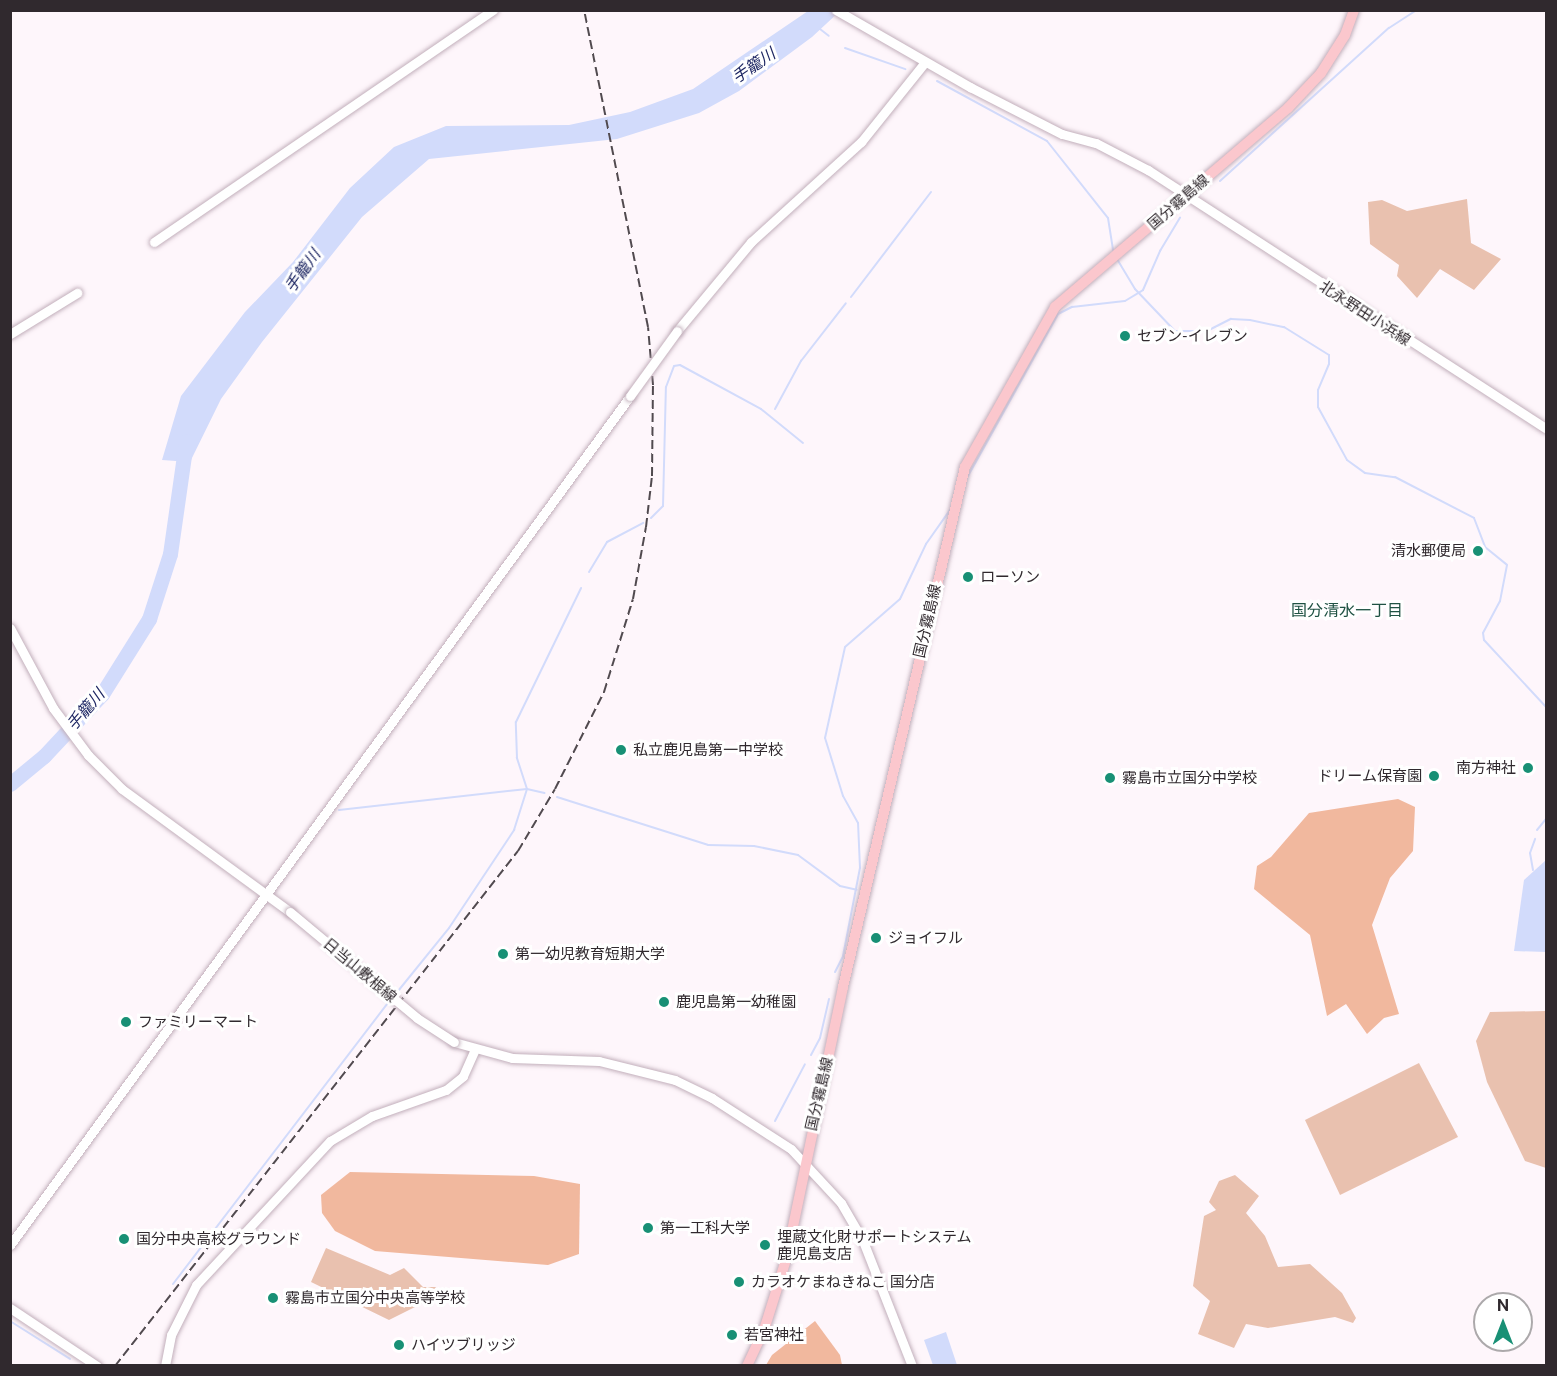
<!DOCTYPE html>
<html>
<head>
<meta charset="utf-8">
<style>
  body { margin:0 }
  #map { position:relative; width:1557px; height:1376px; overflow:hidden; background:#fef6fb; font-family:"Public Sans","Noto Sans JP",sans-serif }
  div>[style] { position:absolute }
  .green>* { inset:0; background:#e9c1af }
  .forest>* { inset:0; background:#f1b89e }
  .water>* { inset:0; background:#d2dbfb }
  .stream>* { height:2px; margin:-1px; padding:0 1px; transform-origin:1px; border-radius:1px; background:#d2dbfb }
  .river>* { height:15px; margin:-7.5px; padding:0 7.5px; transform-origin:7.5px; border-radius:7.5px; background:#d2dbfb }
  .roads { filter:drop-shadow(0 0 2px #c2afbb) drop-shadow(0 0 2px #c2afbb) }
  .secondary>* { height:9px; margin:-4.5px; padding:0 4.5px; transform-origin:4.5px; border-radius:4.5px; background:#fff }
  .primary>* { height:10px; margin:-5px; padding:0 5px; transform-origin:5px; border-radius:5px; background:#fbc7cd }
  .rail>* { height:2px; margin-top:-1px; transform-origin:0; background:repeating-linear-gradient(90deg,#514a4f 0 9px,transparent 0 13.5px) }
  .bridges { filter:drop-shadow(0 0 2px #c2afbb) drop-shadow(0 0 2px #c2afbb) }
  .secondary-bridge>* { height:9px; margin:-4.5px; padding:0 4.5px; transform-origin:4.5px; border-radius:4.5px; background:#fff }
  .dots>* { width:16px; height:16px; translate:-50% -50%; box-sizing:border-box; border:3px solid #fff; border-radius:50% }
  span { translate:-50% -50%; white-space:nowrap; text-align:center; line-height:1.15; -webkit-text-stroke:6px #fff; paint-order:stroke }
  .street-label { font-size:15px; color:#30292e }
  .poi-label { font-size:15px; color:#30292e }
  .left { translate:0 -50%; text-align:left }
  .right { translate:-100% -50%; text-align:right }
  .water-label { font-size:16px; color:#1e2763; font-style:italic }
  .neighbourhood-label { font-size:16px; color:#205344 }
  .frame { position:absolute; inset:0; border:12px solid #30292e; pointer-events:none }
  .north { position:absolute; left:1473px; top:1292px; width:60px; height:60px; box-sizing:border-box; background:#fff; border:2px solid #aca9ab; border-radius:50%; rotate:0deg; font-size:16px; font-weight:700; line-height:24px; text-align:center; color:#30292e }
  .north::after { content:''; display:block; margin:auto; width:21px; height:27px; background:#189075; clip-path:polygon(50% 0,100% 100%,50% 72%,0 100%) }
</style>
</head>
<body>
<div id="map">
  <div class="green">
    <div style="clip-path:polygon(1467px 199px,1471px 243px,1501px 259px,1474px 290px,1440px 269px,1417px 298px,1397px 276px,1399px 265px,1370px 244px,1368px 202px,1382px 200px,1407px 211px)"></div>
    <div style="clip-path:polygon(1546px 1011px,1546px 1168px,1525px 1161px,1487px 1082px,1476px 1041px,1490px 1012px)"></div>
    <div style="clip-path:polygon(1419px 1063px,1458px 1137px,1340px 1195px,1305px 1120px)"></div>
    <div style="clip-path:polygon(1235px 1175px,1259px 1196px,1246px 1213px,1265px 1236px,1278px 1267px,1310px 1264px,1342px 1293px,1356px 1318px,1353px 1323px,1335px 1317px,1268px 1328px,1246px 1324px,1234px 1348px,1198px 1334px,1210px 1301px,1193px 1286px,1204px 1216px,1216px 1210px,1209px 1202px,1219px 1181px)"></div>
    <div style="clip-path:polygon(326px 1248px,390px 1275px,404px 1268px,423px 1287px,436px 1287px,423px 1303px,389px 1320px,311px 1282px)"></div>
  </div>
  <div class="forest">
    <div style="clip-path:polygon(1398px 799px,1415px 807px,1413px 851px,1390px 878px,1372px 925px,1399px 1014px,1384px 1018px,1367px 1034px,1346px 1004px,1327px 1016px,1310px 935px,1254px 889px,1257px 866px,1271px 857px,1309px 813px)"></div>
    <div style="clip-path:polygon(350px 1172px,534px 1176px,580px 1184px,579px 1254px,548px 1265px,375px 1251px,335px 1231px,322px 1213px,321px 1195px)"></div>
    <div style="clip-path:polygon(815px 1321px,840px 1355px,842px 1365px,766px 1365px,772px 1355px)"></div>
  </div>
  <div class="water">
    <div style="clip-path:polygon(808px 11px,840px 11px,812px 37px,739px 91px,699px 113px,617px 139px,429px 159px,362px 217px,262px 342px,221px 399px,190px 462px,162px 460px,181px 396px,245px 312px,293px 262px,350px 188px,394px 147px,446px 126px,569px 125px,630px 112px,693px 89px)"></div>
    <div style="clip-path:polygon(1546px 860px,1546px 952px,1514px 951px,1524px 880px)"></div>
    <div style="clip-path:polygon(946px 1332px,957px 1365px,933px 1365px,924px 1340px)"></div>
  </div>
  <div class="stream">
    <div style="left:820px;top:29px;width:11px;rotate:38deg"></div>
    <div style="left:845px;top:48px;width:64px;rotate:19.3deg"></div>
    <div style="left:937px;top:81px;width:125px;rotate:28.6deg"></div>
    <div style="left:1047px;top:141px;width:98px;rotate:51.6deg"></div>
    <div style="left:1108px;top:218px;width:33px;rotate:81deg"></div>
    <div style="left:1220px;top:181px;width:228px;rotate:-42.2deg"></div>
    <div style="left:1389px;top:28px;width:33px;rotate:-33deg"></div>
    <div style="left:1117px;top:259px;width:35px;rotate:59deg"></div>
    <div style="left:1135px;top:289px;width:58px;rotate:46.4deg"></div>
    <div style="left:1175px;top:331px;width:32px"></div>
    <div style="left:1207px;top:331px;width:27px;rotate:-27deg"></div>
    <div style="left:1231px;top:319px;width:19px;rotate:3deg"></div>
    <div style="left:1250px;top:320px;width:35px;rotate:12deg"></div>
    <div style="left:1284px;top:327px;width:53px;rotate:31.9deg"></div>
    <div style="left:1329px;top:355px;width:9px;rotate:90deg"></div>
    <div style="left:1329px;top:364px;width:28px;rotate:113deg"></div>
    <div style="left:1318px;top:390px;width:17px;rotate:90deg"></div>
    <div style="left:1318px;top:407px;width:60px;rotate:61.3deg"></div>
    <div style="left:1347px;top:460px;width:22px;rotate:36deg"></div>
    <div style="left:1365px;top:473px;width:30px;rotate:8deg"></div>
    <div style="left:1395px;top:477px;width:89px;rotate:27.4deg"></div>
    <div style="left:1474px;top:518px;width:31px;rotate:69deg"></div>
    <div style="left:1485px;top:547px;width:28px;rotate:39deg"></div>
    <div style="left:1507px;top:565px;width:37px;rotate:101deg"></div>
    <div style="left:1500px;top:601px;width:36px;rotate:118deg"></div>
    <div style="left:1483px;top:633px;width:7px;rotate:82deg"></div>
    <div style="left:1484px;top:640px;width:91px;rotate:47.2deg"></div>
    <div style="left:851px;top:297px;width:132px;rotate:-52.7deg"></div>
    <div style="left:775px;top:409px;width:55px;rotate:-61.6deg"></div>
    <div style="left:801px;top:361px;width:73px;rotate:-52.2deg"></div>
    <div style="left:968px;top:476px;width:185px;rotate:-60.9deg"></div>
    <div style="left:1058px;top:314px;width:16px;rotate:-27deg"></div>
    <div style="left:1072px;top:307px;width:53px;rotate:-6.5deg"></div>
    <div style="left:1125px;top:301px;width:21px;rotate:-31deg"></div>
    <div style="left:1143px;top:290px;width:43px;rotate:-66.4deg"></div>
    <div style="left:1160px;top:251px;width:39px;rotate:-59deg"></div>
    <div style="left:651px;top:518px;width:17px;rotate:-45deg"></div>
    <div style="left:663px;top:506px;width:119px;rotate:-88.6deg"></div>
    <div style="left:666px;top:387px;width:22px;rotate:-69deg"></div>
    <div style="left:674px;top:366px;width:6px;rotate:-9deg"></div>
    <div style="left:680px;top:365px;width:92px;rotate:28.5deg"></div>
    <div style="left:761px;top:409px;width:54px;rotate:39deg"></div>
    <div style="left:589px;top:572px;width:35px;rotate:-59deg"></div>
    <div style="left:607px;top:542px;width:41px;rotate:-27.8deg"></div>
    <div style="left:557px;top:797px;width:158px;rotate:17.6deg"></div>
    <div style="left:708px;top:845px;width:46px;rotate:1.2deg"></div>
    <div style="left:754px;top:846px;width:45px;rotate:11.6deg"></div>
    <div style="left:798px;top:855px;width:52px;rotate:36.4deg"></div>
    <div style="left:840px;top:886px;width:17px;rotate:13deg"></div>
    <div style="left:339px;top:810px;width:189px;rotate:-6.4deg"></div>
    <div style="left:527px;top:789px;width:18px;rotate:13deg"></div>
    <div style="left:1537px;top:830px;width:14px;rotate:-51deg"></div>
    <div style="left:1533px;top:870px;width:17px;rotate:-100deg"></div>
    <div style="left:1530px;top:853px;width:15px;rotate:-70deg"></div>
    <div style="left:835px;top:972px;width:18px;rotate:-63deg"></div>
    <div style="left:843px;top:956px;width:90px;rotate:-79.1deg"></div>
    <div style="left:860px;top:868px;width:45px;rotate:-92.5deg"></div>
    <div style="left:858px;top:823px;width:31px;rotate:-119deg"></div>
    <div style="left:843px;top:796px;width:61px;rotate:-107.2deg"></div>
    <div style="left:825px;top:738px;width:93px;rotate:-77.6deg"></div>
    <div style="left:845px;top:647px;width:73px;rotate:-41.1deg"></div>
    <div style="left:900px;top:599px;width:61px;rotate:-64.7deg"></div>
    <div style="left:926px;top:544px;width:42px;rotate:-54.8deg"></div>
    <div style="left:394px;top:996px;width:87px;rotate:-51deg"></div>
    <div style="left:449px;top:928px;width:118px;rotate:-56.4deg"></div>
    <div style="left:514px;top:830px;width:43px;rotate:-72.4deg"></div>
    <div style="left:527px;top:789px;width:33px;rotate:-108deg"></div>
    <div style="left:517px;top:758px;width:36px;rotate:-92deg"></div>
    <div style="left:516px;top:722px;width:149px;rotate:-64.1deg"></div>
    <div style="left:811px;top:1055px;width:19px;rotate:-62deg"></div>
    <div style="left:820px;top:1038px;width:40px;rotate:-77deg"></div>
    <div style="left:775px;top:1121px;width:64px;rotate:-62.2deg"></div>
    <div style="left:173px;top:1284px;width:357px;rotate:-52.6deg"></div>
    <div style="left:10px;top:1321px;width:71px;rotate:32.3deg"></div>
  </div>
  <div class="river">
    <div style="left:10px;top:784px;width:44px;rotate:-39.5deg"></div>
    <div style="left:44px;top:756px;width:85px;rotate:-46.9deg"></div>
    <div style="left:102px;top:694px;width:89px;rotate:-57.9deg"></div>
    <div style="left:149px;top:619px;width:68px;rotate:-72.1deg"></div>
    <div style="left:170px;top:554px;width:114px;rotate:-81.9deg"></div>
  </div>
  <div class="roads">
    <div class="secondary">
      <div style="left:836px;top:10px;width:155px;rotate:29.9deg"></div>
      <div style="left:970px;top:87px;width:103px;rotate:27.1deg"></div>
      <div style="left:1062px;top:134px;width:35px;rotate:15deg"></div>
      <div style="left:1096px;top:143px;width:59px;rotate:27.4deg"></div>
      <div style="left:1148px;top:170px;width:474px;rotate:33deg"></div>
      <div style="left:154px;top:242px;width:411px;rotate:-34.4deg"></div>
      <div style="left:677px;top:331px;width:116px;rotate:-50.3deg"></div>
      <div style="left:751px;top:242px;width:149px;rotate:-42.3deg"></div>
      <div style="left:861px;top:142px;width:102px;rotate:-51.3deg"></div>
      <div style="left:10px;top:334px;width:79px;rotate:-31.5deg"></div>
      <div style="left:10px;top:628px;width:91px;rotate:61.7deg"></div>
      <div style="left:53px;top:708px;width:59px;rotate:53.3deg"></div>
      <div style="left:88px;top:755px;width:48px;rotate:45deg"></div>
      <div style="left:122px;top:789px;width:208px;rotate:36.2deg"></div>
      <div style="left:454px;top:1042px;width:60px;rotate:15.4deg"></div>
      <div style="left:512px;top:1058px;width:87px;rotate:2deg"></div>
      <div style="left:599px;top:1061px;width:78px;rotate:14deg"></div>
      <div style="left:675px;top:1080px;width:41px;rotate:25.9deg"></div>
      <div style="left:712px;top:1098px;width:94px;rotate:32.8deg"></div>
      <div style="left:791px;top:1149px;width:74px;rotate:47.2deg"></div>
      <div style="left:841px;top:1203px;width:44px;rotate:59.9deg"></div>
      <div style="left:863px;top:1241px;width:134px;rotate:68.6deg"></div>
      <div style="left:10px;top:1245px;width:1051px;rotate:-53.86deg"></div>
      <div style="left:10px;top:1308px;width:105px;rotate:33.7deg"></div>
      <div style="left:165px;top:1366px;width:32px;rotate:-79deg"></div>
      <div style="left:171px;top:1335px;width:56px;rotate:-63.4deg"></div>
      <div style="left:196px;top:1285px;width:197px;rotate:-47.1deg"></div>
      <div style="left:330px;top:1141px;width:49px;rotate:-30.8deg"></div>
      <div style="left:372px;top:1116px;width:78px;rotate:-19.4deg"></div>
      <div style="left:446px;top:1090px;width:22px;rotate:-39deg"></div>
      <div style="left:463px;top:1076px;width:30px;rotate:-66deg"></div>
    </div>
    <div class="primary">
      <div style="left:747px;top:1366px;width:40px;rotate:-65deg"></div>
      <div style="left:764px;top:1330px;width:73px;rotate:-72.6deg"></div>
      <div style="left:786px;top:1260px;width:279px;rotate:-78.2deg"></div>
      <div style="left:843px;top:987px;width:534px;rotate:-76.8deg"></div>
      <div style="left:965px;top:467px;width:184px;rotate:-60.6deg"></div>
      <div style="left:1055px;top:307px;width:306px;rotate:-40.5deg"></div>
      <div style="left:1288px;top:108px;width:48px;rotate:-46.7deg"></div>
      <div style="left:1321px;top:73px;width:45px;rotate:-57.7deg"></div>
      <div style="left:1345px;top:35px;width:27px;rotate:-70deg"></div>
    </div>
  </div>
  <div class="rail">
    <div style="left:115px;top:1366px;width:654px;rotate:-51.96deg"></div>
    <div style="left:518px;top:851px;width:72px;rotate:-59.2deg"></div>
    <div style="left:555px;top:789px;width:109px;rotate:-63.2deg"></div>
    <div style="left:604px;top:692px;width:97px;rotate:-72.7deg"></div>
    <div style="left:633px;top:599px;width:73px;rotate:-79.8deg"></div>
    <div style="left:646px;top:527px;width:51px;rotate:-83.3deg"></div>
    <div style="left:652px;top:476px;width:91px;rotate:-89.4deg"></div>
    <div style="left:653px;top:385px;width:58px;rotate:-94.9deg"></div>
    <div style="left:648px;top:327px;width:323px;rotate:-101.4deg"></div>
  </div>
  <div class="bridges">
    <div class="secondary-bridge">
      <div style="left:630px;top:396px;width:80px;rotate:-54.1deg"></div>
      <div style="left:290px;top:912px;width:165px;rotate:39.8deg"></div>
      <div style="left:417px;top:1018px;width:44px;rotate:33deg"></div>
    </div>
  </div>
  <div class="dots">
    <div style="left:1125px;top:336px;background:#189075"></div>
    <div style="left:1478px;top:551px;background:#189075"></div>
    <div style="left:968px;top:577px;background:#189075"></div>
    <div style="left:621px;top:750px;background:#189075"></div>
    <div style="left:1528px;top:768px;background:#189075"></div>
    <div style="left:1434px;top:776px;background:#189075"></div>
    <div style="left:1110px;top:778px;background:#189075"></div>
    <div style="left:876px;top:938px;background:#189075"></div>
    <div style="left:503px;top:954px;background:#189075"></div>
    <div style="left:664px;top:1002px;background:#189075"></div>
    <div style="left:126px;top:1022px;background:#189075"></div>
    <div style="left:648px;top:1228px;background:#189075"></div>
    <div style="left:124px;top:1239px;background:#189075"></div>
    <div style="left:765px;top:1245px;background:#189075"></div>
    <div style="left:739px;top:1282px;background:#189075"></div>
    <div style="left:273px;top:1298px;background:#189075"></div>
    <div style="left:732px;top:1335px;background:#189075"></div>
    <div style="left:399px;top:1345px;background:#189075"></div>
  </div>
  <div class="street-label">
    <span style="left:1178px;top:202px;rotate:-41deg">国分霧島線</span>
    <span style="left:1365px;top:313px;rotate:33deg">北永野田小浜線</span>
    <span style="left:927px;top:621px;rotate:-77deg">国分霧島線</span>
    <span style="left:360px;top:970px;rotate:40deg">日当山敷根線</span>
    <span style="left:819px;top:1094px;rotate:-77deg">国分霧島線</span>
  </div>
  <div class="poi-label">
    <span class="left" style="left:1137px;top:336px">セブン-イレブン</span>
    <span class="right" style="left:1466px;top:551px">清水郵便局</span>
    <span class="left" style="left:980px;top:577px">ローソン</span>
    <span class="left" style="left:633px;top:750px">私立鹿児島第一中学校</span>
    <span class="right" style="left:1516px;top:768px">南方神社</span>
    <span class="right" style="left:1422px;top:776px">ドリーム保育園</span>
    <span class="left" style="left:1122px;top:778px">霧島市立国分中学校</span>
    <span class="left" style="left:888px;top:938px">ジョイフル</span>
    <span class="left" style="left:515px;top:954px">第一幼児教育短期大学</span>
    <span class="left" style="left:676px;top:1002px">鹿児島第一幼稚園</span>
    <span class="left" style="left:138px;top:1022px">ファミリーマート</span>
    <span class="left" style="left:660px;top:1228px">第一工科大学</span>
    <span class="left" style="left:777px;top:1245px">埋蔵文化財サポートシステム<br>鹿児島支店</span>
    <span class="left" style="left:136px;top:1239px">国分中央高校グラウンド</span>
    <span class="left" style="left:751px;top:1282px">カラオケまねきねこ 国分店</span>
    <span class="left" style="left:285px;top:1298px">霧島市立国分中央高等学校</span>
    <span class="left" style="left:744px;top:1335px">若宮神社</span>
    <span class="left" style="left:411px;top:1345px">ハイツブリッジ</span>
  </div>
  <div class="water-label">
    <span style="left:754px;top:66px;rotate:-34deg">手籠川</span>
    <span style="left:303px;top:271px;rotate:-54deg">手籠川</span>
    <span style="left:86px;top:710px;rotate:-49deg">手籠川</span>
  </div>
  <div class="neighbourhood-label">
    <span style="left:1347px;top:611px">国分清水一丁目</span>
  </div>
  <div class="frame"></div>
  <div class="north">N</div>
</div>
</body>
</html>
